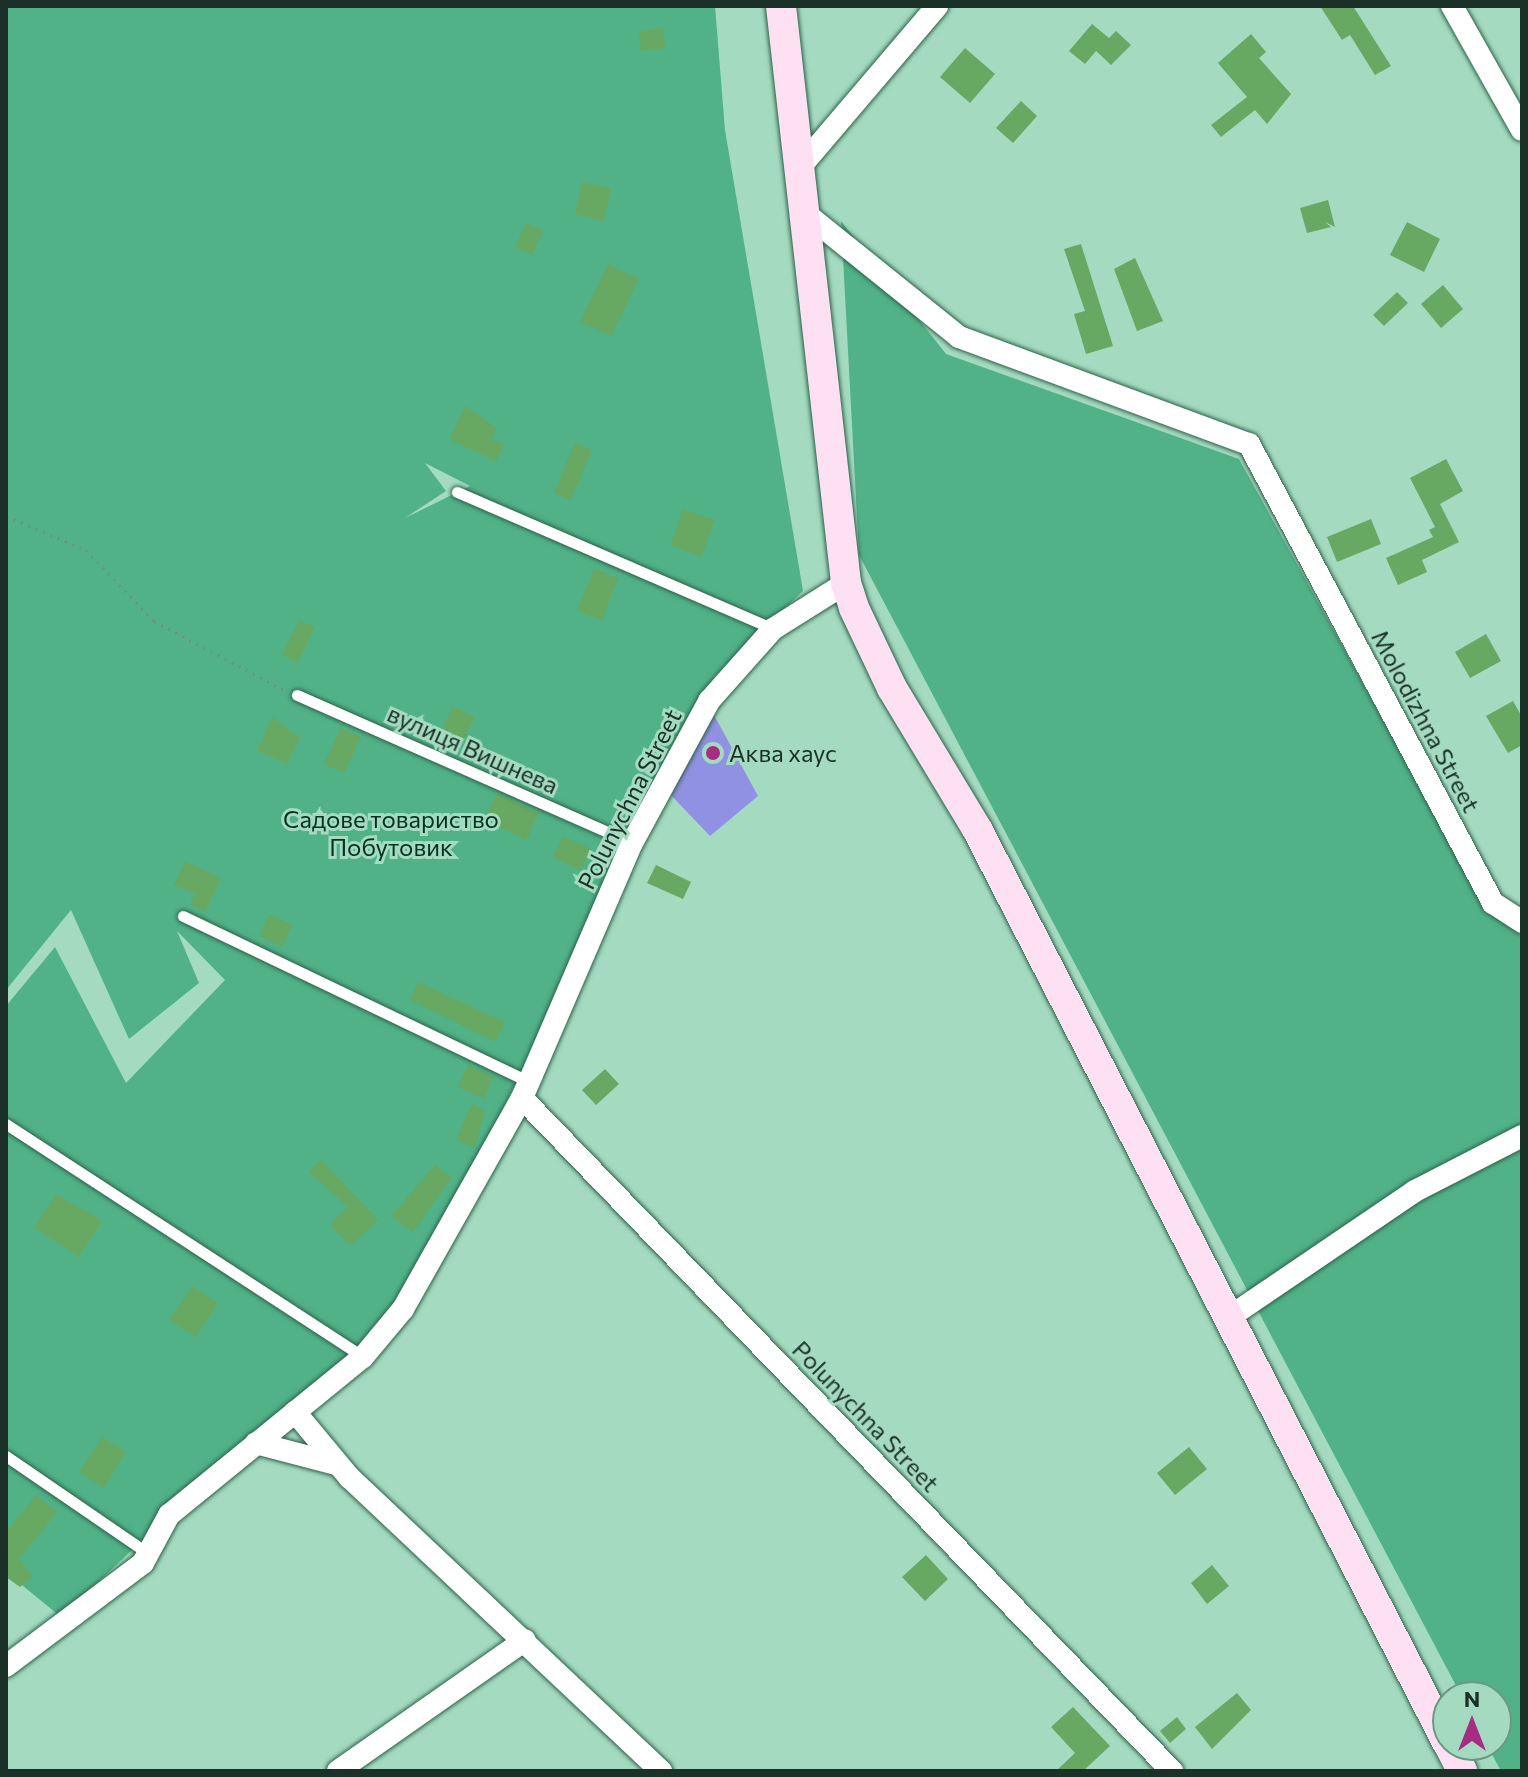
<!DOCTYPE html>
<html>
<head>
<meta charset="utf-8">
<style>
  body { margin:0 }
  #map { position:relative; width:1528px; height:1777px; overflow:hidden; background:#a4dbc0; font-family:Commissioner,sans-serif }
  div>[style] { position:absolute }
  .green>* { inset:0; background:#51b288 }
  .water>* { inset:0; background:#9191e3 }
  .building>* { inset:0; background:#67a863 }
  .path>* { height:3px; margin-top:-1.5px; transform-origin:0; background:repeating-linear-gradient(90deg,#6b9480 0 2px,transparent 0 8px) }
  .roads { filter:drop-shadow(0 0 2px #2e624b) drop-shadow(0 0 2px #2e624b) }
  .lane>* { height:11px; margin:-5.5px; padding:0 5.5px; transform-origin:5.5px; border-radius:5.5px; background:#fff }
  .street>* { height:22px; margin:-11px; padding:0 11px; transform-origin:11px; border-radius:11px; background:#fff }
  .secondary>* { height:30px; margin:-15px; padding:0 15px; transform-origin:15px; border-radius:15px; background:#fee0f3 }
  .dots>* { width:22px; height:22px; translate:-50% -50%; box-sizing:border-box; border:4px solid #a4dbc0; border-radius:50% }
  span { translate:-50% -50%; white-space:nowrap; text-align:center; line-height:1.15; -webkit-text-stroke:6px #a4dbc0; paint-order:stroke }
  .street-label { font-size:24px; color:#1b3127 }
  .poi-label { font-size:24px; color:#1b3127 }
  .left { translate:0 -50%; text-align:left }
  .park-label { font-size:24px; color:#023321 }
  .frame { position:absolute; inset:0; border:8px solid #1b3127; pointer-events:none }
  .north { position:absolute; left:1432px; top:1681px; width:80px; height:80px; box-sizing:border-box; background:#a4dbc0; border:2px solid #6d9783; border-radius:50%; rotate:0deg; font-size:22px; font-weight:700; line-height:32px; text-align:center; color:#1b3127 }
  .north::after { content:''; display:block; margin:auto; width:28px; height:36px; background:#a72d82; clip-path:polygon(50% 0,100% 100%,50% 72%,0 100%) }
</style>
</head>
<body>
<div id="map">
  <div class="green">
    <div style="clip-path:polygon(evenodd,6px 6px,715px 6px,725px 130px,803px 591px,714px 677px,438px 1241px,378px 1333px,223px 1464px,61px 1617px,6px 1572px,6px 1006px,55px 947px,126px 1083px,225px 980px,177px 931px,199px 983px,129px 1039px,71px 910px,6px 990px,6px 6px,425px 463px,470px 486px,405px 518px,446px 491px,425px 463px)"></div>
    <div style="clip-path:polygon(841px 221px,946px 354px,1239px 459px,1490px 914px,1522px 934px,1522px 1771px,1501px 1771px,1487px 1745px,1496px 1745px,1496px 1697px,1462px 1697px,859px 555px)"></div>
  </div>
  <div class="water">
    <div style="clip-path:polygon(714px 715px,758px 796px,710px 836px,668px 792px)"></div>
  </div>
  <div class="building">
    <div style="clip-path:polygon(1320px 6px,1353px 6px,1391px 66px,1375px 75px,1350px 35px,1342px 40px)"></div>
    <div style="clip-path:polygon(1092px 24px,1109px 38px,1116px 31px,1131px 45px,1111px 65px,1096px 51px,1085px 64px,1069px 51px)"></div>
    <div style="clip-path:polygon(663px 28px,665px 48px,641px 51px,639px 31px)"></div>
    <div style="clip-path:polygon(1251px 34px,1266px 52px,1259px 58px,1291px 94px,1267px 124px,1255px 110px,1221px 137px,1211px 125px,1247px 97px,1218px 63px)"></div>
    <div style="clip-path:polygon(965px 48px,995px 74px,970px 103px,940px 77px)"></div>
    <div style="clip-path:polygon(1021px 101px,1037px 116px,1013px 143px,996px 128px)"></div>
    <div style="clip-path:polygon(582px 182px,611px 188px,604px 221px,575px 214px)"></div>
    <div style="clip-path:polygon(1328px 200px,1335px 227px,1325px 222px,1331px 227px,1307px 233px,1300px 208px)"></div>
    <div style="clip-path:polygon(1407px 222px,1440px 239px,1424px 272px,1390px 255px)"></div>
    <div style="clip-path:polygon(526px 223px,543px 231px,532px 255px,515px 247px)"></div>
    <div style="clip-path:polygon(1081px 244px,1113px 346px,1086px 354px,1074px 314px,1085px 311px,1064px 249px)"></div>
    <div style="clip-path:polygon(1135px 258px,1163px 321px,1137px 331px,1114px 269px)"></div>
    <div style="clip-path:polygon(608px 264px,639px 279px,611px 336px,580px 321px)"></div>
    <div style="clip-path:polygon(1443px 285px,1463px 309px,1441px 328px,1421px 304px)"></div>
    <div style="clip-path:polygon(1397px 292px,1408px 303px,1384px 326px,1373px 315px)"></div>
    <div style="clip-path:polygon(465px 406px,497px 428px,491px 439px,504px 445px,496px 461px,449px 439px)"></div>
    <div style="clip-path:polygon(575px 443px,592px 450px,571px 500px,554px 493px)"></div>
    <div style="clip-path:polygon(1446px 459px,1463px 491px,1440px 504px,1459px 542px,1422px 560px,1427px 572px,1398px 585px,1386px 558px,1433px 537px,1429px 530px,1435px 527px,1410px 478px)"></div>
    <div style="clip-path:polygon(683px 509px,715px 520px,701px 557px,670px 545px)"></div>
    <div style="clip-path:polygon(1371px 519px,1381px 544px,1337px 562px,1327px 537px)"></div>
    <div style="clip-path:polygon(594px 568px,618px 578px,602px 620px,577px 611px)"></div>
    <div style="clip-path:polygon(299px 620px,315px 627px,298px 663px,282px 655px)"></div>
    <div style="clip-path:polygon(1486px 634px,1501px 661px,1470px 678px,1455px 652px)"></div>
    <div style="clip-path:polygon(1513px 701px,1522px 717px,1522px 745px,1508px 753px,1486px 716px)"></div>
    <div style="clip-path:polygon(453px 706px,475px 717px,462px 744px,440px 734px)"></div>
    <div style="clip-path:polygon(272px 717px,300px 738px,287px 764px,257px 750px)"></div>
    <div style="clip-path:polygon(341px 728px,361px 737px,344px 773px,324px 764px)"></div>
    <div style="clip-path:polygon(497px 793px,539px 813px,526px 840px,484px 820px)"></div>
    <div style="clip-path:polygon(563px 836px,591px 849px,581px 871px,553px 857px)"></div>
    <div style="clip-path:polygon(185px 861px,221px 878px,205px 912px,190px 904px,195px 894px,174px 885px)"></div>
    <div style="clip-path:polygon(656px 865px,691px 882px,683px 899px,647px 883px)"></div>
    <div style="clip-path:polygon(269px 914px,292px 925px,282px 947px,259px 936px)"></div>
    <div style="clip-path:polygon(418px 982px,505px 1022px,496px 1042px,410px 1000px)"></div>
    <div style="clip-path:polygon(468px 1065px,494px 1077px,484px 1099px,458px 1087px)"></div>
    <div style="clip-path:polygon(605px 1069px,619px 1084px,596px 1105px,582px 1090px)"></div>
    <div style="clip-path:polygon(472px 1104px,485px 1110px,475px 1148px,456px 1140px)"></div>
    <div style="clip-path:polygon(321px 1159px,378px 1220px,350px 1246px,330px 1224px,348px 1207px,309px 1172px)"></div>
    <div style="clip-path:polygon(435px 1165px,452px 1177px,413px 1232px,391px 1216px)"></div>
    <div style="clip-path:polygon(56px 1194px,102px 1221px,79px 1257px,34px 1227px)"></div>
    <div style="clip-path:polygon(192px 1286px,218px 1303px,196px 1337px,169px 1320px)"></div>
    <div style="clip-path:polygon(102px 1437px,126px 1452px,104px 1488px,79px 1472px)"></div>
    <div style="clip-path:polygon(1189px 1447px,1207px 1469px,1175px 1495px,1157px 1473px)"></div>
    <div style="clip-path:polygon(36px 1495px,57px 1512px,19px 1559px,33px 1576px,20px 1587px,6px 1577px,6px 1532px)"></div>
    <div style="clip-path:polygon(926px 1555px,948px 1579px,925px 1601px,902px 1577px)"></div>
    <div style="clip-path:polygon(1212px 1565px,1229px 1586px,1207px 1604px,1191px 1583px)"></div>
    <div style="clip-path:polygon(1237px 1693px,1251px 1710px,1212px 1749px,1195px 1727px)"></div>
    <div style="clip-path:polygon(1073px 1707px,1110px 1746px,1083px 1771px,1056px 1771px,1075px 1753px,1051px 1727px)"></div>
    <div style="clip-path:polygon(1177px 1717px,1186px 1729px,1170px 1743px,1160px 1731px)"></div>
  </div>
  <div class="path">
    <div style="left:6px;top:516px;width:87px;rotate:23deg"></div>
    <div style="left:86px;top:550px;width:98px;rotate:46.2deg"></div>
    <div style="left:154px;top:621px;width:147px;rotate:28deg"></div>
  </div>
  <div class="roads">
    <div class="lane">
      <div style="left:457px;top:492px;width:344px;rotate:23.4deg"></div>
      <div style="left:297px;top:695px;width:366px;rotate:23.8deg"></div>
      <div style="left:183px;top:916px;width:380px;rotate:25.6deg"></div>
      <div style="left:6px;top:1124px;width:426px;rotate:33.1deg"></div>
      <div style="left:6px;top:1456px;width:168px;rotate:34.4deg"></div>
    </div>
    <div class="street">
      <div style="left:1452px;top:6px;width:142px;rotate:60.6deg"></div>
      <div style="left:801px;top:166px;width:210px;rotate:-49.6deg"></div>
      <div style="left:805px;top:213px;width:198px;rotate:38.8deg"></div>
      <div style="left:959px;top:337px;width:309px;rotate:20.3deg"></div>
      <div style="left:1249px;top:444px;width:520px;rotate:62.01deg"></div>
      <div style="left:1493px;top:903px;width:35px;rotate:33deg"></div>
      <div style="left:522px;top:1098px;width:936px;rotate:46deg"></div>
      <div style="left:1231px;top:1316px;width:222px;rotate:-34.2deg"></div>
      <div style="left:1415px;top:1191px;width:120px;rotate:-27.2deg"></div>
      <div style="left:295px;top:1412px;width:85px;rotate:50.3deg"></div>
      <div style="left:349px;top:1477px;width:429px;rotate:43.3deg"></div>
      <div style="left:256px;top:1443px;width:83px;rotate:14.7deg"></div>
      <div style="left:6px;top:1666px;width:171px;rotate:-36.9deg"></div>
      <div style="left:143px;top:1563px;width:55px;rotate:-61.6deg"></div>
      <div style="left:169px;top:1515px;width:250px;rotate:-39.2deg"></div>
      <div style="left:363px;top:1357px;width:62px;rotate:-50.2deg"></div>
      <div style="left:403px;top:1309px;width:242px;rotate:-60.6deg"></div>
      <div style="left:522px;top:1098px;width:278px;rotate:-66.7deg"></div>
      <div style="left:632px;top:843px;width:162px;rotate:-61.5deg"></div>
      <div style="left:709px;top:701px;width:96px;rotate:-48.4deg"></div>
      <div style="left:773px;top:629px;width:86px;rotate:-32.2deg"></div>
      <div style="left:338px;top:1771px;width:228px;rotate:-35deg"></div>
    </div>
    <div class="secondary">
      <div style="left:781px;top:6px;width:581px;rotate:83.57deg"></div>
      <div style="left:846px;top:583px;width:26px;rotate:72deg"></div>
      <div style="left:854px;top:608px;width:89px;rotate:64.6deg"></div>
      <div style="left:892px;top:688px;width:165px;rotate:58.9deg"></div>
      <div style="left:977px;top:829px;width:1029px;rotate:62.76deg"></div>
      <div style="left:1449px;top:1745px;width:29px;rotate:63deg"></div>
    </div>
  </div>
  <div class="dots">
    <div style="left:713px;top:753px;background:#a72d82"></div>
  </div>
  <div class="street-label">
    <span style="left:1426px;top:721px;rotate:62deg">Molodizhna Street</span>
    <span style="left:473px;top:749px;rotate:24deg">вулиця Вишнева</span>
    <span style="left:629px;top:799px;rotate:-63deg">Polunychna Street</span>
    <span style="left:866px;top:1416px;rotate:46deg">Polunychna Street</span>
  </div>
  <div class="poi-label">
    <span class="left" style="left:729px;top:753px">Аква хаус</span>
  </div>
  <div class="park-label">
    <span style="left:391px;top:833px">Садове товариство<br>Побутовик</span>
  </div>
  <div class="frame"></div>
  <div class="north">N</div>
</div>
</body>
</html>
